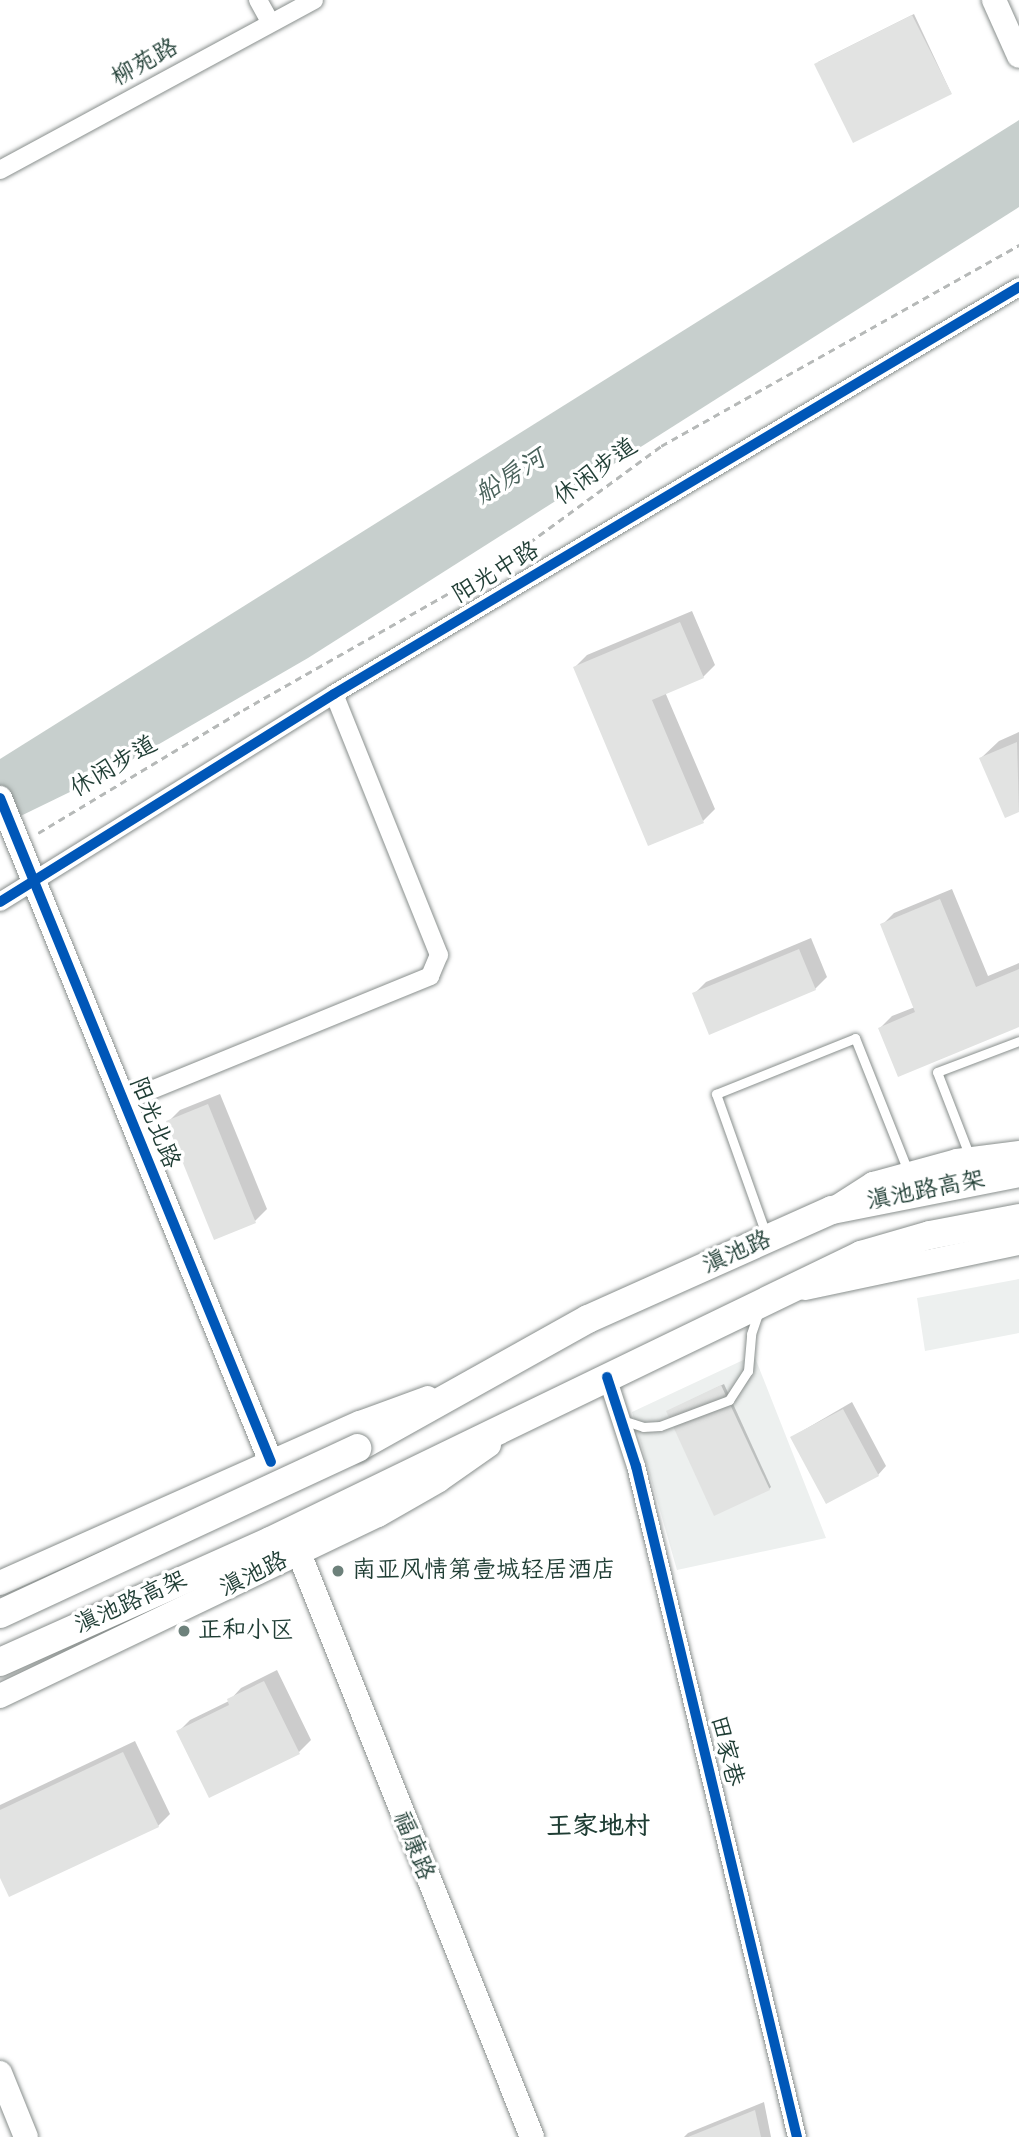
<!DOCTYPE html>
<html>
<head>
<meta charset="utf-8">
<style>
  body { margin:0 }
  #map { position:relative; width:1019px; height:2137px; overflow:hidden; background:#fff; font-family:Mynerve,"LXGW WenKai TC",sans-serif }
  div>[style] { position:absolute }
  .built>* { inset:0; background:#edf0ef }
  .water>* { inset:0; background:#c7cfcd }
  .shadow>* { inset:0; background:#0003 }
  .building>* { inset:0; background:#e2e3e2 }
  .path>* { height:2.5px; margin-top:-1.25px; transform-origin:0; background:repeating-linear-gradient(90deg,#b6b9b8 0 7px,transparent 0 12px) }
  .roads { filter:drop-shadow(0 0 2px #898f8d) drop-shadow(0 0 2px #898f8d) }
  .lane>* { height:9px; margin:-4.5px; padding:0 4.5px; transform-origin:4.5px; border-radius:4.5px; background:#fff }
  .street>* { height:18px; margin:-9px; padding:0 9px; transform-origin:9px; border-radius:9px; background:#fff }
  .secondary>* { height:24px; margin:-12px; padding:0 12px; transform-origin:12px; border-radius:12px; background:#fff }
  .primary>* { height:28px; margin:-14px; padding:0 14px; transform-origin:14px; border-radius:14px; background:#fff }
  .bridges { filter:drop-shadow(0 0 2px #898f8d) drop-shadow(0 0 2px #898f8d) }
  .primary-bridge>* { height:28px; margin:-14px; padding:0 14px; transform-origin:14px; border-radius:14px; background:#fff }
  .cycleway>* { height:10px; margin:-5px; padding:0 5px; transform-origin:5px; border-radius:5px; background:#0057b8 }
  .dots>* { width:19px; height:19px; translate:-50% -50%; box-sizing:border-box; border:4px solid #fff; border-radius:50% }
  span { translate:-50% -50%; white-space:nowrap; text-align:center; line-height:1.15; -webkit-text-stroke:7px #fff; paint-order:stroke }
  .street-label { font-size:24px; color:#1f3d34 }
  .poi-label { font-size:24px; color:#1f3d34 }
  .left { translate:0 -50%; text-align:left }
  .water-label { font-size:26px; color:#4a625b; font-style:italic }
  .neighbourhood-label { font-size:26px; color:#1f3d34; font-weight:700 }
</style>
</head>
<body>
<div id="map">
  <div class="built">
    <div style="clip-path:polygon(1019px 1279px,1019px 1333px,925px 1351px,917px 1298px)"></div>
    <div style="clip-path:polygon(754px 1355px,826px 1538px,677px 1570px,632px 1412px)"></div>
  </div>
  <div class="water">
    <div style="clip-path:polygon(1019px 120px,1019px 207px,308px 658px,109px 773px,0 826px,0 759px)"></div>
  </div>
  <div class="shadow">
    <div style="clip-path:polygon(914px 14px,951px 93px,818px 62px)"></div>
    <div style="clip-path:polygon(692px 611px,715px 665px,703px 677px,665px 692px,715px 809px,703px 821px,575px 667px,587px 655px)"></div>
    <div style="clip-path:polygon(1019px 732px,1019px 810px,1005px 816px,981px 758px,999px 741px)"></div>
    <div style="clip-path:polygon(952px 889px,988px 976px,1019px 963px,1019px 1025px,880px 1028px,892px 1016px,915px 1007px,882px 925px,894px 913px)"></div>
    <div style="clip-path:polygon(811px 938px,827px 977px,815px 989px,694px 994px,706px 982px)"></div>
    <div style="clip-path:polygon(220px 1094px,267px 1209px,255px 1221px,168px 1122px,180px 1110px)"></div>
    <div style="clip-path:polygon(724px 1384px,771px 1487px,769px 1489px,668px 1411px)"></div>
    <div style="clip-path:polygon(852px 1402px,886px 1466px,878px 1475px,792px 1437px)"></div>
    <div style="clip-path:polygon(277px 1670px,311px 1740px,299px 1752px,178px 1732px,190px 1720px,229px 1701px,241px 1688px)"></div>
    <div style="clip-path:polygon(135px 1741px,170px 1814px,158px 1826px,0 1874px,0 1805px)"></div>
    <div style="clip-path:polygon(764px 2102px,771px 2137px,684px 2137px,688px 2133px)"></div>
  </div>
  <div class="building">
    <div style="clip-path:polygon(912px 15px,952px 94px,853px 143px,814px 64px)"></div>
    <div style="clip-path:polygon(680px 622px,704px 678px,652px 700px,704px 823px,648px 846px,573px 667px)"></div>
    <div style="clip-path:polygon(1017px 742px,1019px 812px,1005px 818px,979px 758px)"></div>
    <div style="clip-path:polygon(940px 899px,976px 987px,1019px 969px,1019px 1027px,898px 1077px,878px 1028px,915px 1012px,880px 924px)"></div>
    <div style="clip-path:polygon(799px 949px,816px 990px,709px 1035px,692px 993px)"></div>
    <div style="clip-path:polygon(208px 1104px,256px 1223px,214px 1240px,166px 1121px)"></div>
    <div style="clip-path:polygon(721px 1385px,770px 1490px,714px 1516px,666px 1411px)"></div>
    <div style="clip-path:polygon(843px 1409px,879px 1476px,826px 1504px,790px 1437px)"></div>
    <div style="clip-path:polygon(264px 1681px,300px 1754px,209px 1798px,176px 1731px,229px 1705px,227px 1699px)"></div>
    <div style="clip-path:polygon(123px 1752px,159px 1827px,9px 1897px,0 1878px,0 1810px)"></div>
    <div style="clip-path:polygon(755px 2110px,761px 2137px,688px 2137px)"></div>
  </div>
  <div class="path">
    <div style="left:38px;top:833px;width:239px;rotate:-31deg"></div>
    <div style="left:243px;top:710px;width:296px;rotate:-29.6deg"></div>
    <div style="left:500px;top:564px;width:200px;rotate:-36.2deg"></div>
    <div style="left:661px;top:446px;width:411px;rotate:-29.3deg"></div>
  </div>
  <div class="roads">
    <div class="lane">
      <div style="left:970px;top:1157px;width:91px;rotate:-111.2deg"></div>
      <div style="left:937px;top:1072px;width:88px;rotate:-20.7deg"></div>
      <div style="left:767px;top:1237px;width:152px;rotate:-109.6deg"></div>
      <div style="left:716px;top:1094px;width:150px;rotate:-21.9deg"></div>
      <div style="left:855px;top:1038px;width:143px;rotate:68.3deg"></div>
      <div style="left:622px;top:1420px;width:22px;rotate:18deg"></div>
      <div style="left:643px;top:1427px;width:17px;rotate:-3deg"></div>
      <div style="left:660px;top:1426px;width:74px;rotate:-20.6deg"></div>
      <div style="left:729px;top:1400px;width:35px;rotate:-57deg"></div>
      <div style="left:748px;top:1371px;width:37px;rotate:-85deg"></div>
      <div style="left:751px;top:1334px;width:24px;rotate:-71deg"></div>
    </div>
    <div class="street">
      <div style="left:258px;top:0;width:25px;rotate:61deg"></div>
      <div style="left:0;top:170px;width:357px;rotate:-28.4deg"></div>
      <div style="left:0;top:902px;width:393px;rotate:-31.9deg"></div>
      <div style="left:334px;top:694px;width:797px;rotate:-30.72deg"></div>
      <div style="left:122px;top:1102px;width:333px;rotate:-22.2deg"></div>
      <div style="left:430px;top:976px;width:23px;rotate:-67deg"></div>
      <div style="left:439px;top:955px;width:281px;rotate:-111.9deg"></div>
      <div style="left:607px;top:1377px;width:94px;rotate:72deg"></div>
      <div style="left:636px;top:1466px;width:690px;rotate:76.51deg"></div>
    </div>
    <div class="secondary">
      <div style="left:994px;top:0;width:61px;rotate:65.9deg"></div>
      <div style="left:0;top:798px;width:717px;rotate:67.8deg"></div>
      <div style="left:837px;top:1207px;width:43px;rotate:-32.6deg"></div>
      <div style="left:873px;top:1184px;width:87px;rotate:-15.3deg"></div>
      <div style="left:957px;top:1161px;width:63px;rotate:-7.4deg"></div>
      <div style="left:805px;top:1288px;width:219px;rotate:-11.9deg"></div>
      <div style="left:299px;top:1553px;width:629px;rotate:68.25deg"></div>
      <div style="left:0;top:1583px;width:394px;rotate:-24deg"></div>
      <div style="left:360px;top:1423px;width:72px;rotate:-20.2deg"></div>
      <div style="left:0;top:1696px;width:419px;rotate:-25.6deg"></div>
      <div style="left:378px;top:1515px;width:70px;rotate:-29.8deg"></div>
      <div style="left:439px;top:1480px;width:61px;rotate:-35deg"></div>
      <div style="left:0;top:2073px;width:69px;rotate:67.9deg"></div>
    </div>
    <div class="primary">
      <div style="left:357px;top:1448px;width:265px;rotate:-29.2deg"></div>
      <div style="left:588px;top:1319px;width:267px;rotate:-24.1deg"></div>
      <div style="left:832px;top:1210px;width:191px;rotate:-11.2deg"></div>
      <div style="left:0;top:1662px;width:296px;rotate:-24.1deg"></div>
      <div style="left:270px;top:1541px;width:657px;rotate:-25.82deg"></div>
      <div style="left:861px;top:1255px;width:72px;rotate:-16.2deg"></div>
      <div style="left:930px;top:1235px;width:91px;rotate:-10.8deg"></div>
    </div>
  </div>
  <div class="bridges">
    <div class="primary-bridge">
      <div style="left:0;top:1614px;width:394px;rotate:-24.9deg"></div>
    </div>
  </div>
  <div class="cycleway">
    <div style="left:0;top:798px;width:717px;rotate:67.8deg"></div>
    <div style="left:0;top:902px;width:393px;rotate:-31.9deg"></div>
    <div style="left:334px;top:694px;width:797px;rotate:-30.72deg"></div>
    <div style="left:607px;top:1377px;width:94px;rotate:72deg"></div>
    <div style="left:636px;top:1466px;width:690px;rotate:76.51deg"></div>
  </div>
  <div class="dots">
    <div style="left:338px;top:1571px;background:#6d817b"></div>
    <div style="left:184px;top:1631px;background:#6d817b"></div>
  </div>
  <div class="street-label">
    <span style="left:145px;top:63px;rotate:-29deg">柳苑路</span>
    <span style="left:596px;top:472px;rotate:-36deg">休闲步道</span>
    <span style="left:496px;top:573px;rotate:-31deg">阳光中路</span>
    <span style="left:114px;top:767px;rotate:-31deg">休闲步道</span>
    <span style="left:154px;top:1123px;rotate:68deg">阳光北路</span>
    <span style="left:926px;top:1191px;rotate:-11deg">滇池路高架</span>
    <span style="left:737px;top:1253px;rotate:-24deg">滇池路</span>
    <span style="left:254px;top:1575px;rotate:-26deg">滇池路</span>
    <span style="left:131px;top:1603px;rotate:-24deg">滇池路高架</span>
    <span style="left:726px;top:1751px;rotate:76deg">田家巷</span>
    <span style="left:413px;top:1846px;rotate:68deg">福康路</span>
  </div>
  <div class="poi-label">
    <span class="left" style="left:352px;top:1571px">南亚风情第壹城轻居酒店</span>
    <span class="left" style="left:198px;top:1631px">正和小区</span>
  </div>
  <div class="water-label">
    <span style="left:511px;top:478px;rotate:-32deg">船房河</span>
  </div>
  <div class="neighbourhood-label">
    <span style="left:598px;top:1828px">王家地村</span>
  </div>
</div>
</body>
</html>
